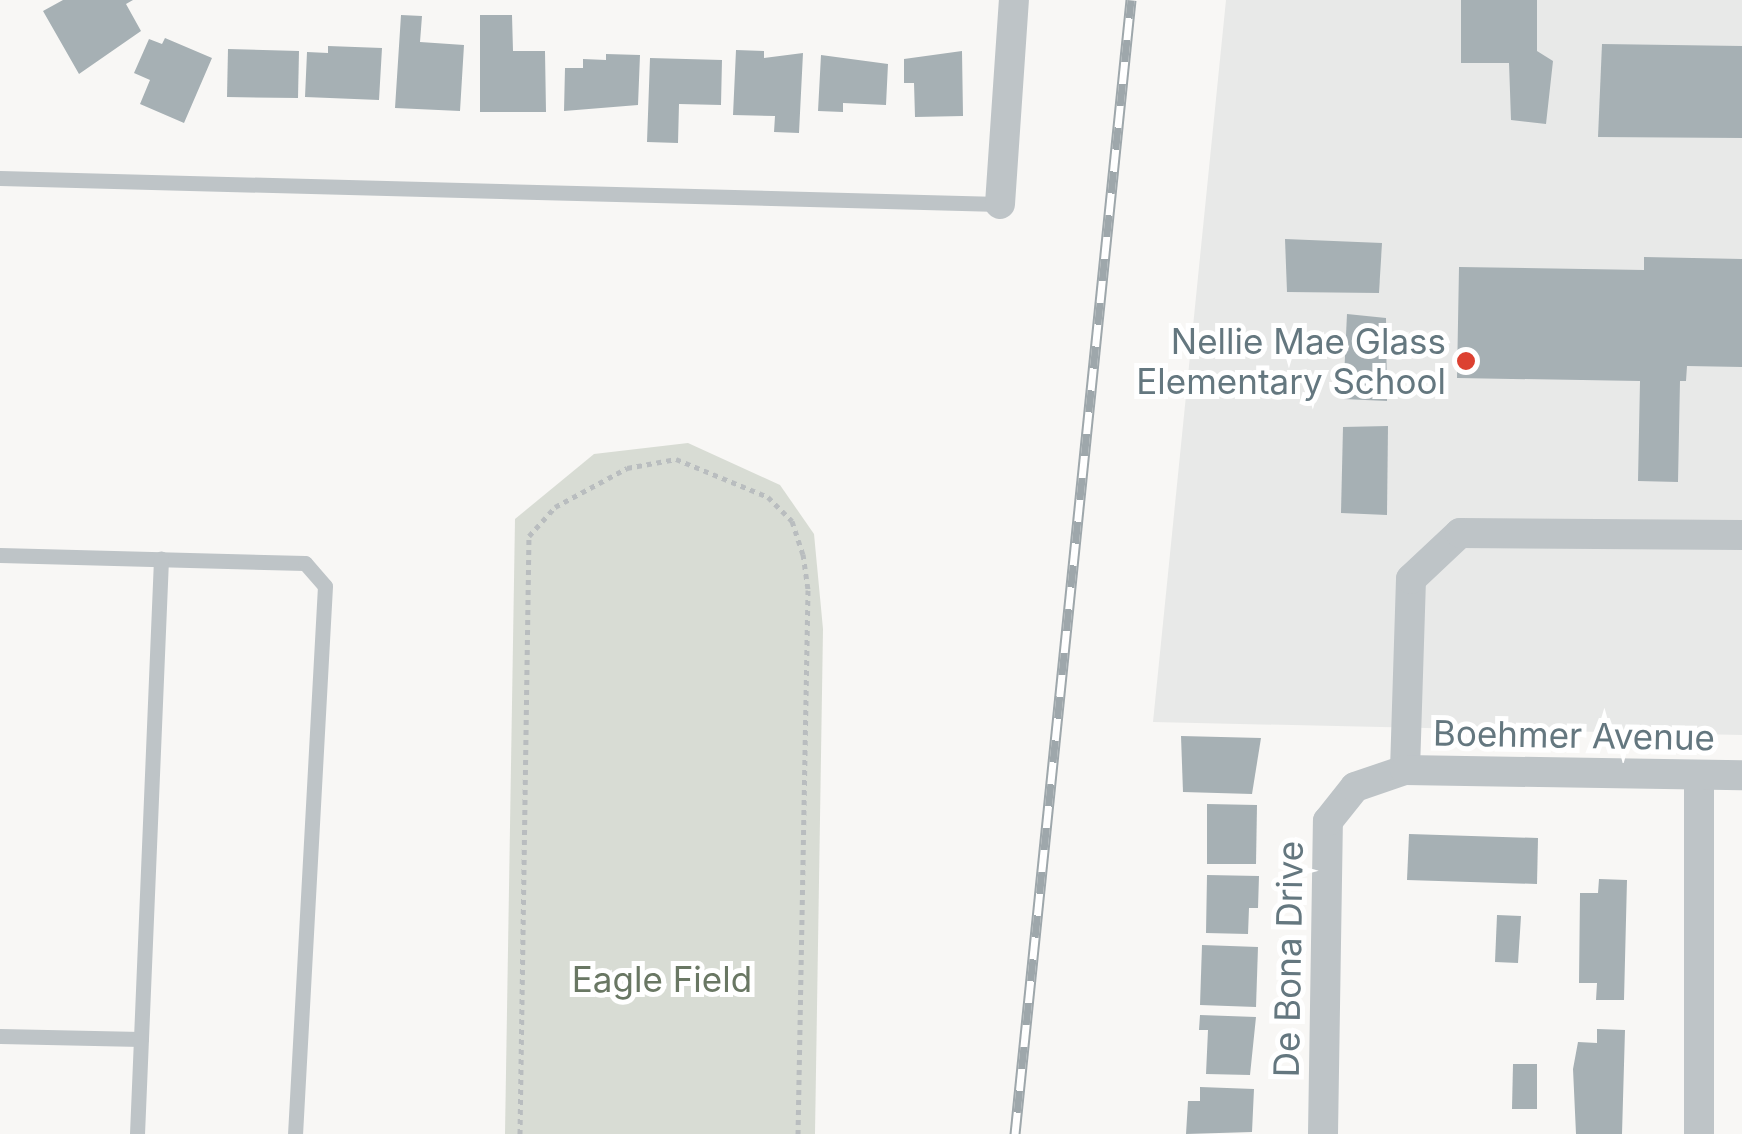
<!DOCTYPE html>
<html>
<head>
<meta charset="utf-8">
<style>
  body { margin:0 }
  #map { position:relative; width:1742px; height:1134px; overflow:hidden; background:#f8f7f5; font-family:Inter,sans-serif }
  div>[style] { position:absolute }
  .built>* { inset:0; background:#e8e9e8 }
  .green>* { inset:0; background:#d8dcd4 }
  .building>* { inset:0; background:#a6b0b4 }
  .path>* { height:5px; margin-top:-2.5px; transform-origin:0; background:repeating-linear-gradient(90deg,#b9bdbf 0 5px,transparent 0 10px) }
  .service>* { height:15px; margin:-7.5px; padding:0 7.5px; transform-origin:7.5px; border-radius:7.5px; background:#bec4c7 }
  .minor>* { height:30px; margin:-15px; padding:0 15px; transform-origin:15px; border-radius:15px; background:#bec4c7 }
  .rail>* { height:11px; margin-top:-5.5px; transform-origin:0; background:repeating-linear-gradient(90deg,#fff 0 22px,#9ea7ab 0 44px); box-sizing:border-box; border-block:2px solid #9ea7ab }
  .dots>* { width:28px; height:28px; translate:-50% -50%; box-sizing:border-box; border:5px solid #fff; border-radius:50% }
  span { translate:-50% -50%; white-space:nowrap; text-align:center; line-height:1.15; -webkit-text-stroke:10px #fff; paint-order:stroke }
  .poi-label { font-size:35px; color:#64777f }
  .right { translate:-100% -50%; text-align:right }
  .street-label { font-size:35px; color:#64777f }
  .park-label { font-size:35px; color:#697763 }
</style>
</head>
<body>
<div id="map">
  <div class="built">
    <div style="clip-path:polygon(1226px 0,1742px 0,1742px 735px,1153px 722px)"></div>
  </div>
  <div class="green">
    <div style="clip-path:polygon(688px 443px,780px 485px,814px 534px,823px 629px,815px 1134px,505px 1134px,515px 519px,594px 454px)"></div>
  </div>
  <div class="building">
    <div style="clip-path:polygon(63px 0,133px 0,126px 4px,141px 31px,79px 74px,43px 11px)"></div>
    <div style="clip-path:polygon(1461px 0,1537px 0,1537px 51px,1553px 61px,1546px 124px,1511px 120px,1509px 63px,1461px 63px)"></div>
    <div style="clip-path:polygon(401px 15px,422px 16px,420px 42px,464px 45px,460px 111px,395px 108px)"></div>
    <div style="clip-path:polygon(480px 15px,512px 15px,513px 51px,545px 51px,546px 112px,480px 112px)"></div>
    <div style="clip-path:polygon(165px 38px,212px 58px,184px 123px,140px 104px,150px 80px,134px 73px,149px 39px,162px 44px)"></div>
    <div style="clip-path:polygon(1602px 44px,1742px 46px,1742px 138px,1598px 137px)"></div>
    <div style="clip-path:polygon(328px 46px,382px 48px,379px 100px,305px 97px,307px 52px,328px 53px)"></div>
    <div style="clip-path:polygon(228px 49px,299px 51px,298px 98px,227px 97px)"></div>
    <div style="clip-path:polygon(736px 50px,764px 51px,764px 58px,803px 53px,799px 133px,774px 132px,775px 116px,733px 115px)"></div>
    <div style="clip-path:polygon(962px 51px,963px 116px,915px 117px,914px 83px,904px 83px,904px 59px)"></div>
    <div style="clip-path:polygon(606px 54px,640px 55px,638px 105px,564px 111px,565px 68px,583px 68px,583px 59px,606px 60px)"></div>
    <div style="clip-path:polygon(821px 55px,888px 64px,886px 105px,843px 103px,843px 112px,818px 111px)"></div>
    <div style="clip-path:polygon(650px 58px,722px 60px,721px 105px,679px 104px,678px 143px,647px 142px)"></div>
    <div style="clip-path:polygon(1285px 239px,1382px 243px,1379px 293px,1287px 292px)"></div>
    <div style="clip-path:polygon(1644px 257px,1742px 259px,1742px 367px,1687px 366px,1686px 381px,1680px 381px,1678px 482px,1638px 481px,1640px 381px,1457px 378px,1459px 267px,1644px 270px)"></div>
    <div style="clip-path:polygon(1347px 314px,1386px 318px,1387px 401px,1343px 399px)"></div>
    <div style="clip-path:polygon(1388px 426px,1387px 515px,1341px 513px,1343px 427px)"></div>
    <div style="clip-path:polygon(1181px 736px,1261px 738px,1252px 794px,1183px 792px)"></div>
    <div style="clip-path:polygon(1207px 804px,1257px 805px,1256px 864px,1207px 864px)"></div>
    <div style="clip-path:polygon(1409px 834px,1538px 838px,1537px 884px,1407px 880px)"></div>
    <div style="clip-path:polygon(1207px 875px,1259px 876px,1258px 908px,1249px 908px,1248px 934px,1206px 933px)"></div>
    <div style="clip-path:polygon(1599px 879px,1627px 880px,1624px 1000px,1596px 1000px,1597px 983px,1579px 983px,1580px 893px,1598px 893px)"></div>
    <div style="clip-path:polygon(1497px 915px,1521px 916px,1518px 963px,1495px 962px)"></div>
    <div style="clip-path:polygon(1202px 945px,1258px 947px,1256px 1007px,1200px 1005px)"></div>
    <div style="clip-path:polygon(1200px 1015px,1256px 1017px,1250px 1075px,1206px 1074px,1208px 1030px,1199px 1030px)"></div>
    <div style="clip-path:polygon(1597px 1029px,1625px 1030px,1622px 1134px,1576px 1134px,1573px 1069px,1578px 1042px,1597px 1043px)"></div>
    <div style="clip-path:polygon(1513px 1064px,1537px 1064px,1537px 1109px,1512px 1109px)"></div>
    <div style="clip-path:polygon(1200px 1087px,1254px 1089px,1252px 1132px,1186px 1134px,1188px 1101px,1200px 1101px)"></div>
  </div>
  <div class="path">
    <div style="left:520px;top:1134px;width:598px;rotate:-89.14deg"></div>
    <div style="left:529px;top:536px;width:39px;rotate:-48deg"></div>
    <div style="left:555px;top:507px;width:82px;rotate:-28.4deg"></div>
    <div style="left:627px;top:468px;width:50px;rotate:-10.4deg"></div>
    <div style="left:676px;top:459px;width:100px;rotate:22.4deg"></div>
    <div style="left:768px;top:497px;width:34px;rotate:45deg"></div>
    <div style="left:792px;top:521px;width:35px;rotate:72deg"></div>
    <div style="left:803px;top:554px;width:36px;rotate:82deg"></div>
    <div style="left:808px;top:590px;width:544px;rotate:91.05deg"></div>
  </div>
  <div class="service">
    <div style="left:0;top:178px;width:1000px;rotate:1.49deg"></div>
    <div style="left:0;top:555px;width:305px;rotate:1.5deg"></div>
    <div style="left:305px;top:563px;width:30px;rotate:49deg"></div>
    <div style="left:325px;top:586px;width:549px;rotate:93.13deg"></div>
    <div style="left:0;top:1036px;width:141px;rotate:1.2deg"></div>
    <div style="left:137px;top:1134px;width:576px;rotate:-87.61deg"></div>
  </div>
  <div class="minor">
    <div style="left:1000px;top:204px;width:204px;rotate:-86.1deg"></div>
    <div style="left:1405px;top:770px;width:191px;rotate:-88.2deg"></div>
    <div style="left:1411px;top:579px;width:67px;rotate:-43.2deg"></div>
    <div style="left:1460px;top:533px;width:282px;rotate:0.4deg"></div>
    <div style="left:1699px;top:777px;width:357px;rotate:90deg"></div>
    <div style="left:1323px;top:1134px;width:313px;rotate:-89.1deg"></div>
    <div style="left:1328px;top:821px;width:43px;rotate:-51.5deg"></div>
    <div style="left:1355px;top:787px;width:53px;rotate:-18.8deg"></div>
    <div style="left:1405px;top:770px;width:337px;rotate:0.9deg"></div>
  </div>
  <div class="rail">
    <div style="left:1015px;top:1134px;width:1140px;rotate:-84.16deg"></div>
  </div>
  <div class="dots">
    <div style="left:1466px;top:361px;background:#dc4131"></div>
  </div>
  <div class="poi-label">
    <span class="right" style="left:1446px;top:361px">Nellie Mae Glass<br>Elementary School</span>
  </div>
  <div class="street-label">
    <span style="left:1574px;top:735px;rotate:1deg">Boehmer Avenue</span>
    <span style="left:1288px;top:959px;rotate:-89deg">De Bona Drive</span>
  </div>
  <div class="park-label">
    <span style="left:662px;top:979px">Eagle Field</span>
  </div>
</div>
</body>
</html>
